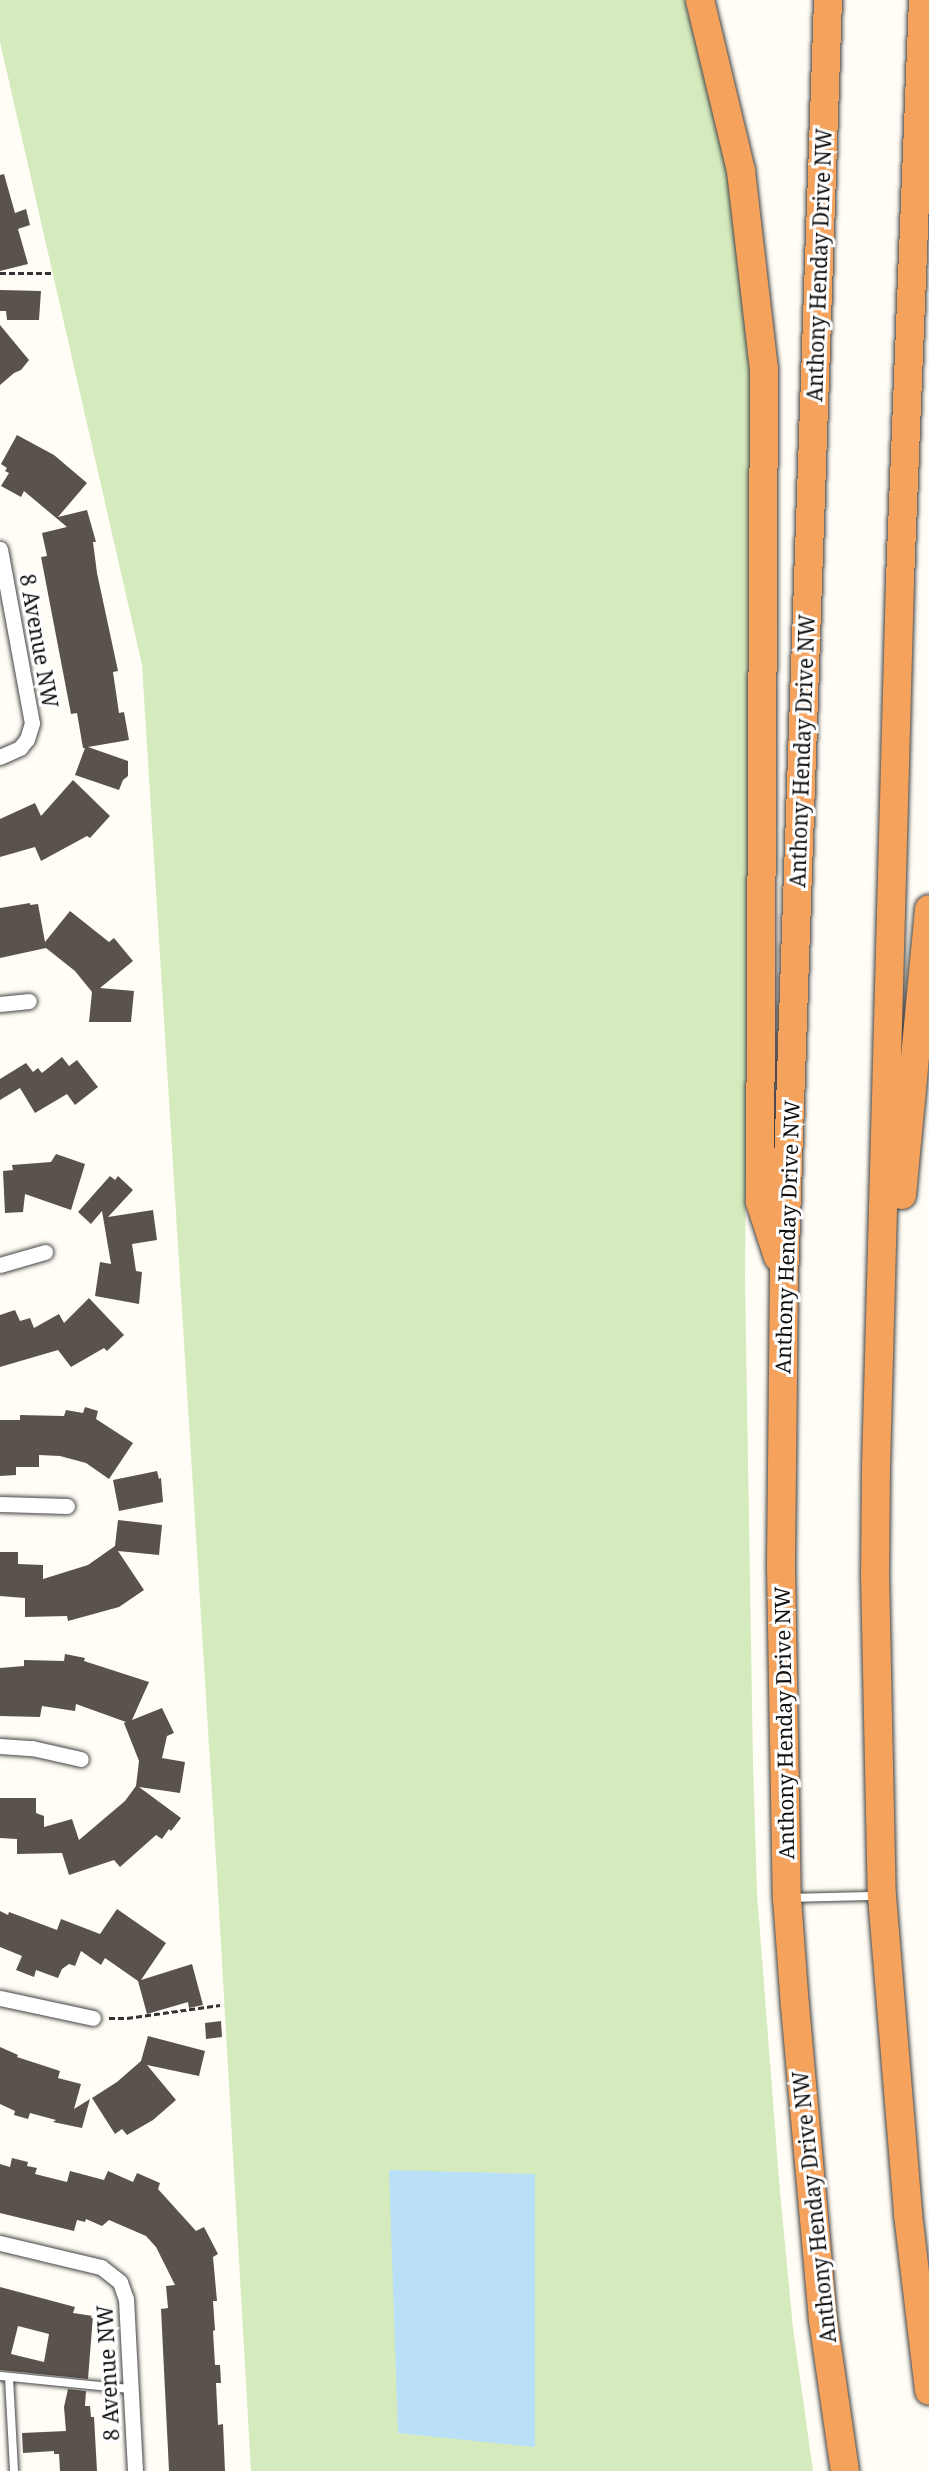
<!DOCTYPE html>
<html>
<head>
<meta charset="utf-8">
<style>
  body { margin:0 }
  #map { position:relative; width:929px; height:2471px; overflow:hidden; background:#fffdf5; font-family:"Noto Serif",serif }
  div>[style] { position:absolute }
  .green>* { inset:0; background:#d5ebbd }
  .water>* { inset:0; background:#b9e0f7 }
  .building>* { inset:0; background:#5a524d }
  .path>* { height:3px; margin-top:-1.5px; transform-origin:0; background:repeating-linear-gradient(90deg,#333 0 6px,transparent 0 9px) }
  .roads { filter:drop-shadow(0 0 2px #444) drop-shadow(0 0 2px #444) }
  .lane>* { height:8px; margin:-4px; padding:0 4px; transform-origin:4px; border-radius:4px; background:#fff }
  .street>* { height:15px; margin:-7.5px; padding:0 7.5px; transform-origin:7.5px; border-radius:7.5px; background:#fff }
  .highway>* { height:28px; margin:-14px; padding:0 14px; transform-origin:14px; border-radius:14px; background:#f5a25d }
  span { translate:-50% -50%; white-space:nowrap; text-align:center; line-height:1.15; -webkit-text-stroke:6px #fff; paint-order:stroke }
  .street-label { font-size:21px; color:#111 }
</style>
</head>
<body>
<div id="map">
  <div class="green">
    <div style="clip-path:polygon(0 0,685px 0,729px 177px,752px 355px,745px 1279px,753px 1762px,757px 1893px,780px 2192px,793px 2328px,813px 2471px,251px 2471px,217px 1875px,142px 665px,0 42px)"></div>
  </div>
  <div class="water">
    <div style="clip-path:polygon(389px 2170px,535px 2174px,535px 2447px,398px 2433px)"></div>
  </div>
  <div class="building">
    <div style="clip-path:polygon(4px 174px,15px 213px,26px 209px,30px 225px,18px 229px,28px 264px,0 271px,0 175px)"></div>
    <div style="clip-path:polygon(0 290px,41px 291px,39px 320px,7px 320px,6px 311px,0 311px)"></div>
    <div style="clip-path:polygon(0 325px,29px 360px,21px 370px,14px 373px,0 385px)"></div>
    <div style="clip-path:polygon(17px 435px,54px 455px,87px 483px,58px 517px,87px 510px,96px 542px,93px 542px,97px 573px,118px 671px,113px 672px,119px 713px,124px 712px,129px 740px,88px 747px,128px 761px,128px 776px,123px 780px,119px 790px,75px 775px,85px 748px,83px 748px,77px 713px,71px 714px,41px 557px,47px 556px,42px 533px,67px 527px,24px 491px,21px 497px,1px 486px,9px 473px,5px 471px,7px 468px,1px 464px)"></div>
    <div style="clip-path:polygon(73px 780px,110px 816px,90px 838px,87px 836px,41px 861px,35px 847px,0 857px,0 819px,35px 803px,41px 816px)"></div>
    <div style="clip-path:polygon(30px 903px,30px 905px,38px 904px,45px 942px,70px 911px,109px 942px,114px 938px,133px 961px,100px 988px,134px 991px,131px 1022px,89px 1022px,92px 992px,75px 971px,46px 948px,0 958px,0 908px)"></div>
    <div style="clip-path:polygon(62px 1057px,69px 1066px,77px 1060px,98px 1087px,75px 1105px,67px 1094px,35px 1113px,20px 1088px,0 1100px,0 1079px,26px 1063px,33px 1072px,38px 1068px,42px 1073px)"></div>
    <div style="clip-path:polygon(56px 1154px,85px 1164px,71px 1210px,25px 1194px,23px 1212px,5px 1213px,3px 1171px,13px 1170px,12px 1165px,51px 1162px)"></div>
    <div style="clip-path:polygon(110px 1176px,115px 1180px,118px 1176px,133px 1190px,108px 1217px,153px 1210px,157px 1240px,132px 1244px,136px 1271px,142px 1272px,139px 1304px,95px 1296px,100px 1262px,111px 1264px,102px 1211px,91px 1224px,78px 1212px)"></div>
    <div style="clip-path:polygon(89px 1298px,124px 1335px,107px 1351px,104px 1348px,71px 1367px,58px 1350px,0 1367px,0 1315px,15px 1310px,20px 1321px,30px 1318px,34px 1328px,59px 1314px,64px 1323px)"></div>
    <div style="clip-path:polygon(85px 1407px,98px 1411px,96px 1419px,133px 1443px,109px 1479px,86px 1463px,60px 1456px,39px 1455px,39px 1467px,16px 1467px,16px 1475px,0 1476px,0 1420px,20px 1420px,20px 1415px,64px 1416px,66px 1410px,83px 1413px)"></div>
    <div style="clip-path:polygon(157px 1471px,159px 1479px,161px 1478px,163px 1502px,119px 1511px,113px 1480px)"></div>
    <div style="clip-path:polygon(118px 1520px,162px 1525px,159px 1555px,118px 1551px,144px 1590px,119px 1607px,68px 1621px,67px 1616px,25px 1617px,25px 1598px,0 1596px,0 1552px,18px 1552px,18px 1564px,43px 1565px,43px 1579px,88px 1565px,115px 1546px)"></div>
    <div style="clip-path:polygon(65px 1654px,85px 1658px,84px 1661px,149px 1682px,132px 1720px,162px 1708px,174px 1733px,167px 1736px,162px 1758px,185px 1762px,180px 1793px,139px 1787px,181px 1818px,171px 1831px,169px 1829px,162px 1839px,156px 1835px,120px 1867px,114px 1860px,69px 1875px,62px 1853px,17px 1854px,17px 1839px,0 1838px,0 1798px,36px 1798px,36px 1813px,44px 1816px,44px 1827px,72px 1819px,79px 1840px,125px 1801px,136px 1786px,139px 1761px,124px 1723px,126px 1722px,76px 1704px,75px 1711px,42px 1706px,40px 1717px,0 1716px,0 1668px,24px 1666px,24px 1660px,64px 1661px)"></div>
    <div style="clip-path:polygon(117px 1909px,166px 1943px,141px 1980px,192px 1964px,203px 2005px,189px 2008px,188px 2002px,147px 2014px,138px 1981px,105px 1958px,101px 1965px,81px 1951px,75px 1966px,69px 1964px,62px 1969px,58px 1978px,36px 1970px,34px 1977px,16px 1970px,22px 1956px,0 1947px,0 1911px,8px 1915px,9px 1912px,57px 1930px,61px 1919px,100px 1934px)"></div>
    <div style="clip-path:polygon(221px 2021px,222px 2037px,206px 2039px,205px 2023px)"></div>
    <div style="clip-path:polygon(148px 2036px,205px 2051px,199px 2076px,147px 2065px,176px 2100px,153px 2120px,127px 2135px,122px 2129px,115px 2134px,92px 2098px,117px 2082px,141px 2061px)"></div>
    <div style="clip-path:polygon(0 2047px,18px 2055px,17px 2057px,60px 2071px,58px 2078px,81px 2084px,74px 2109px,90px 2099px,82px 2128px,53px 2122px,56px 2120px,30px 2113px,28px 2119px,14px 2115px,15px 2111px,0 2104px)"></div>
    <div style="clip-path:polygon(12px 2158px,28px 2162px,27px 2166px,37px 2168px,35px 2174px,67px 2182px,70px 2171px,104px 2180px,108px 2171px,133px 2182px,137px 2173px,160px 2183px,158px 2189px,196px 2231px,204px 2227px,218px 2254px,213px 2257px,217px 2301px,213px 2301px,215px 2330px,213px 2331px,215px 2365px,220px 2365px,221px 2383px,216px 2383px,218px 2425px,223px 2424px,225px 2471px,169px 2471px,161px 2309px,168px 2308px,166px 2286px,175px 2285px,156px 2247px,146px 2236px,109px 2220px,102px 2226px,86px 2219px,85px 2222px,77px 2220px,74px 2231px,0 2213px,0 2164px,10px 2167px)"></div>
    <div style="clip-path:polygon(evenodd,0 2287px,75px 2307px,73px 2313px,93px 2316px,88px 2379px,0 2370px,0 2287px,18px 2326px,49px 2334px,44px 2362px,11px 2354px,18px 2326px)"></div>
    <div style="clip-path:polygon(68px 2389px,86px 2391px,85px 2406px,90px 2406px,91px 2417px,94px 2417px,97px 2471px,60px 2471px,59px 2454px,54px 2454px,54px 2451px,23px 2453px,22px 2433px,66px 2431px,64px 2407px)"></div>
  </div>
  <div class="path">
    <div style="left:0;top:273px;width:54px"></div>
    <div style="left:109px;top:2018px;width:18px"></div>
    <div style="left:127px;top:2018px;width:94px;rotate:-8deg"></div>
  </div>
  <div class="roads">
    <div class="lane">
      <div style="left:792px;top:1898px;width:84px;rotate:-1.4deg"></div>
      <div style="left:0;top:2376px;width:131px;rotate:5.7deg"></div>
      <div style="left:9px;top:2378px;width:93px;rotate:86.9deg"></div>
    </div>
    <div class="street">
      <div style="left:0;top:549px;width:177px;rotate:79.6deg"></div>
      <div style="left:32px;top:723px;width:17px;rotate:107deg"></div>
      <div style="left:27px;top:739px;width:11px;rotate:128deg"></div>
      <div style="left:20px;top:748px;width:22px;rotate:156deg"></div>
      <div style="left:0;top:1004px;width:29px;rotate:-6deg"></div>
      <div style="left:0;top:1265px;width:47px;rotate:-16.1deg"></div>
      <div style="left:0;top:1504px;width:67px;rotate:1.7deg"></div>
      <div style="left:0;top:1746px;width:32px;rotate:4deg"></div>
      <div style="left:32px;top:1748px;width:50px;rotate:12.7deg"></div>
      <div style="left:0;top:1998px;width:95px;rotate:12.1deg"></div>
      <div style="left:0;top:2243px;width:104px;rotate:13.4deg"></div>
      <div style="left:101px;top:2267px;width:24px;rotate:38deg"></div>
      <div style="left:120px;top:2282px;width:18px;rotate:71deg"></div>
      <div style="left:126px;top:2299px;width:172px;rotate:87deg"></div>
    </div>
    <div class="highway">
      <div style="left:700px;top:0;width:176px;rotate:76.5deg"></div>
      <div style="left:741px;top:171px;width:199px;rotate:83.4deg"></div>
      <div style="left:764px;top:369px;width:833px;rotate:90.28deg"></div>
      <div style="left:760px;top:1202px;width:58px;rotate:71.9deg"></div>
      <div style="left:828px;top:0;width:1277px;rotate:91.97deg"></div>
      <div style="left:784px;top:1276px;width:291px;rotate:90.6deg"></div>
      <div style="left:781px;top:1567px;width:331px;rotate:89deg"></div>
      <div style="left:787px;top:1898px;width:108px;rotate:85.8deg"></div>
      <div style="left:795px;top:2006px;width:314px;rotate:84.9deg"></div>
      <div style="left:823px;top:2319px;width:154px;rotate:81.8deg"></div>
      <div style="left:923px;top:0;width:580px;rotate:92.27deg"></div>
      <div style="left:900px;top:580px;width:886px;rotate:91.55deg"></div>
      <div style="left:876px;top:1466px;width:108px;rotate:90.5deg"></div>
      <div style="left:875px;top:1574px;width:322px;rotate:88.8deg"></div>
      <div style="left:882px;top:1896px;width:319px;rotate:85.3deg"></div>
      <div style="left:908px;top:2214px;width:178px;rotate:83.2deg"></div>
      <div style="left:902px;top:1195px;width:287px;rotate:-84.6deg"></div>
    </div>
  </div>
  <div class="street-label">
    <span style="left:819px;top:265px;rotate:-88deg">Anthony Henday Drive NW</span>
    <span style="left:39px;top:641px;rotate:80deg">8 Avenue NW</span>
    <span style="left:802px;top:751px;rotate:-88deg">Anthony Henday Drive NW</span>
    <span style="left:787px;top:1237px;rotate:-88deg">Anthony Henday Drive NW</span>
    <span style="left:784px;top:1723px;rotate:-91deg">Anthony Henday Drive NW</span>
    <span style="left:814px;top:2207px;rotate:-96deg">Anthony Henday Drive NW</span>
    <span style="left:108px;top:2373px;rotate:-93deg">8 Avenue NW</span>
  </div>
</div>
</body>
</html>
